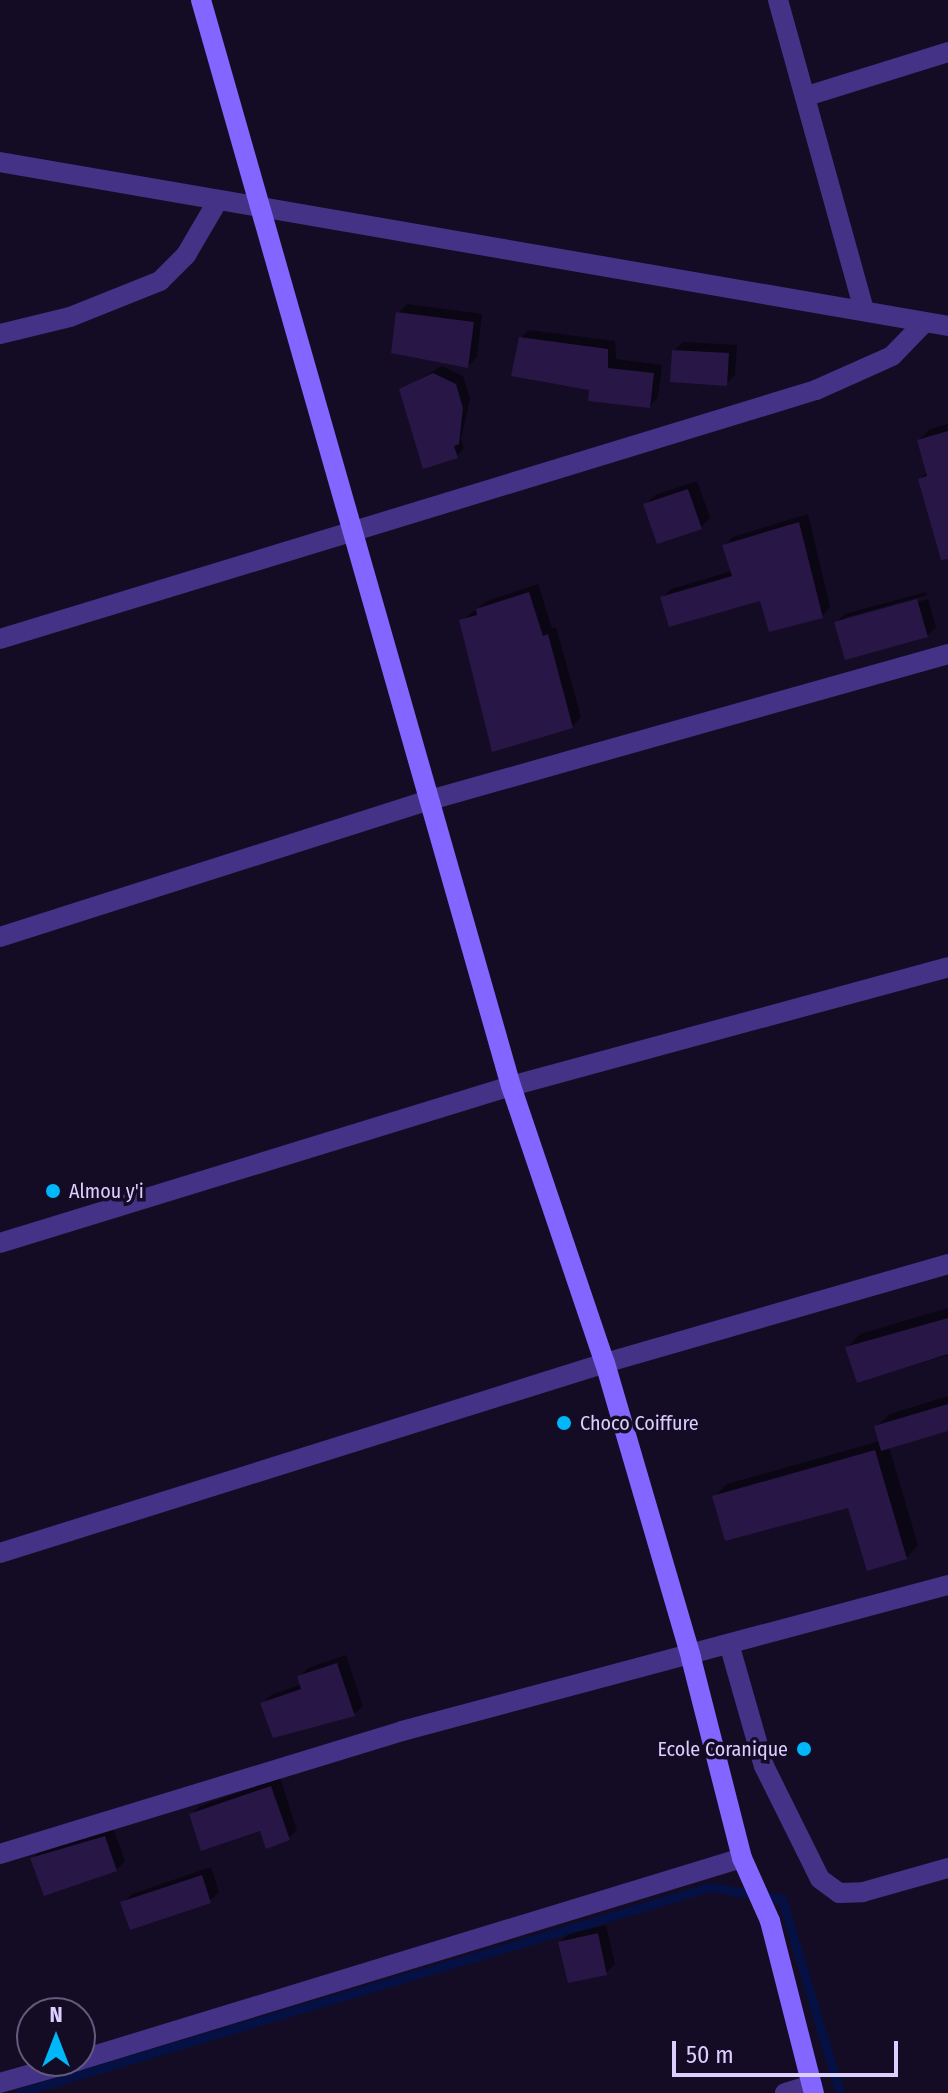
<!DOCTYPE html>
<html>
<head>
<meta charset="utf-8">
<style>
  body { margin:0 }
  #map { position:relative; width:948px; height:2093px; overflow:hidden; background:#140c24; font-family:"Fira Sans Condensed",sans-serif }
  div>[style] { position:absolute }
  .shadow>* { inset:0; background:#0007 }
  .stream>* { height:9px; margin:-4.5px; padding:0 4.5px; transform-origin:4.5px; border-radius:4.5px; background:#051144 }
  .building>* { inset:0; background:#281646 }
  .street>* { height:20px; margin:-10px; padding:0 10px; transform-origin:10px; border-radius:10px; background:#443287 }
  .secondary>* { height:20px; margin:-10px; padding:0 10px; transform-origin:10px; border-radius:10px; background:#8365ff }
  .dots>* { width:22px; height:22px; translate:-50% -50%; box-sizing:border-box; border:4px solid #140c24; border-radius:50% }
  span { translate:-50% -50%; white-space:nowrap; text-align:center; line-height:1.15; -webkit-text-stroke:7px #140c24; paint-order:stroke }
  .poi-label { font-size:20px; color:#dcceff }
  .left { translate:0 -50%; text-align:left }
  .right { translate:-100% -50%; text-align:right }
  .north { position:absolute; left:16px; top:1997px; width:80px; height:80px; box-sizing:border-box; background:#140c24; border:2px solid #645a7c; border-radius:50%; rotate:0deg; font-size:22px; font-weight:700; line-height:32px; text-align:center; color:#dcceff }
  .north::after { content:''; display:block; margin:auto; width:28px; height:36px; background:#00b7f9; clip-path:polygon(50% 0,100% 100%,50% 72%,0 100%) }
  .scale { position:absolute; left:672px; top:2041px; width:226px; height:36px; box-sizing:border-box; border:4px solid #dcceff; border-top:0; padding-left:10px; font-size:24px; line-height:28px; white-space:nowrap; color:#dcceff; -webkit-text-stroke:6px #140c24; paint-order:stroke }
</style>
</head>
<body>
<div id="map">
  <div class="shadow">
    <div style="clip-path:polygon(407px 304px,482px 314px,477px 357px,468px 366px,398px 313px)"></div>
    <div style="clip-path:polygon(529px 330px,615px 341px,616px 359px,662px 365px,658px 397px,650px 406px,591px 389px,521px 338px)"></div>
    <div style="clip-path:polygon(683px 342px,737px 345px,735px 375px,726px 384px,674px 351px)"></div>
    <div style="clip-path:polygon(442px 366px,463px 376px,470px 399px,461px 439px,464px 448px,457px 456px,401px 390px)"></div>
    <div style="clip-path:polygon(948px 424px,948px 514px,920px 479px,928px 471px,919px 440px,930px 429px)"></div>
    <div style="clip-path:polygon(697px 481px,710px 518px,701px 527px,646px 504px,655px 495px)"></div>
    <div style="clip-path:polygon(808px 514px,830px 607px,822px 616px,761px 598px,662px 598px,671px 589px,732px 571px,724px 546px,733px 537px)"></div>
    <div style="clip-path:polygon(538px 584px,552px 628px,556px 627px,581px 717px,572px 726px,461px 621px,487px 601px)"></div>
    <div style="clip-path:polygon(evenodd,926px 592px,936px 627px,927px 636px,836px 623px,845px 614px,926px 592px,927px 595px,928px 599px,844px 622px,844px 618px,927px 595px)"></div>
    <div style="clip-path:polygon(948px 1308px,948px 1355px,858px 1381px,847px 1347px,860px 1334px)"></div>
    <div style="clip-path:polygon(948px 1396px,948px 1429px,889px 1447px,918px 1545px,906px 1558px,849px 1506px,715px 1496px,727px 1484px,880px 1441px,876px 1427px,890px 1414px)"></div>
    <div style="clip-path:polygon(346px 1655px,363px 1706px,354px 1714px,274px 1735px,262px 1704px,271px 1695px,302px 1684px,299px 1677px,308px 1668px)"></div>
    <div style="clip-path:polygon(280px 1778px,297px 1830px,288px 1839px,191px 1814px,200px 1806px)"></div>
    <div style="clip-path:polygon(113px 1828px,125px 1861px,116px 1870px,32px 1859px,41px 1850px)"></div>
    <div style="clip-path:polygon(211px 1867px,219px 1892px,210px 1901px,123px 1903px,132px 1894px)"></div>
    <div style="clip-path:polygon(606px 1925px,615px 1964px,606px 1973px,560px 1942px,569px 1934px)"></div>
  </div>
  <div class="stream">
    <div style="left:18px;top:2093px;width:722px;rotate:-16.58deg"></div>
    <div style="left:710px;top:1887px;width:73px;rotate:9.5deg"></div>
    <div style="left:782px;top:1899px;width:202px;rotate:73.4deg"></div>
  </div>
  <div class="building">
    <div style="clip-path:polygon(396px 312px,474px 322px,468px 368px,391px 353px)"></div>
    <div style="clip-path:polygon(519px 337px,608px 349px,608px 368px,654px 373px,650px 408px,588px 401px,589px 390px,511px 376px)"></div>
    <div style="clip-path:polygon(672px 350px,729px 353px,727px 386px,670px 382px)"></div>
    <div style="clip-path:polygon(433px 373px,456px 384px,463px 408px,459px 444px,454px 446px,458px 458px,423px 469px,399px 389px)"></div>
    <div style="clip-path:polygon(948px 431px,948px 559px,941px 560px,918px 479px,927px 476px,917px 440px)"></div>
    <div style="clip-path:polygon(688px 489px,702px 529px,657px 544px,643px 504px)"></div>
    <div style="clip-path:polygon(799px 522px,823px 618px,769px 632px,760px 601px,669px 627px,660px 597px,732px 576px,722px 545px)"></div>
    <div style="clip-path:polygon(529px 592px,543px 636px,548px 634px,573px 728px,492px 752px,459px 620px,477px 615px,476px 609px)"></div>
    <div style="clip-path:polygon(917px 599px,928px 637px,845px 660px,834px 622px)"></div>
    <div style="clip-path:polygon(948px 1318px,948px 1354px,857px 1383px,845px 1347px)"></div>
    <div style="clip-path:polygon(948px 1404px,948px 1431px,881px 1451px,874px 1426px)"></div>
    <div style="clip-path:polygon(875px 1450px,907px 1559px,867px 1571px,848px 1508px,725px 1541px,712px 1496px)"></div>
    <div style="clip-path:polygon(337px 1663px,355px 1716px,273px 1738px,260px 1703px,301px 1689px,297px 1676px)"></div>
    <div style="clip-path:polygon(271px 1786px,290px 1840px,266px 1849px,260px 1831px,201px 1851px,189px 1814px)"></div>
    <div style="clip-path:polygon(105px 1836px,117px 1871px,44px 1896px,30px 1858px)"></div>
    <div style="clip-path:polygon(202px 1875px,211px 1903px,130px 1930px,120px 1902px)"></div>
    <div style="clip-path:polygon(598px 1933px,607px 1975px,568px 1983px,558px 1942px)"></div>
  </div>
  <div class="street">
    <div style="left:778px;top:0;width:322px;rotate:74.5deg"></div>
    <div style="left:807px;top:96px;width:148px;rotate:-17.3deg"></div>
    <div style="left:0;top:162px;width:962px;rotate:9.81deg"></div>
    <div style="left:0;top:334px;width:72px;rotate:-13.7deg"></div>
    <div style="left:70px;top:317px;width:97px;rotate:-21.8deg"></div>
    <div style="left:160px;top:281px;width:37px;rotate:-45deg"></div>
    <div style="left:186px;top:255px;width:61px;rotate:-59.7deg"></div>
    <div style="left:0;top:639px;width:853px;rotate:-16.97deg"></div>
    <div style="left:816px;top:390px;width:83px;rotate:-24.1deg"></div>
    <div style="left:892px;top:356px;width:47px;rotate:-45.9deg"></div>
    <div style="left:0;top:937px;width:451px;rotate:-17.7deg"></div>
    <div style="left:430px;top:800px;width:538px;rotate:-15.74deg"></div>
    <div style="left:0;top:1243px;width:535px;rotate:-17.08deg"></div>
    <div style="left:511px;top:1086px;width:453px;rotate:-15.2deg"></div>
    <div style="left:0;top:1553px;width:634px;rotate:-17.43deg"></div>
    <div style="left:605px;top:1363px;width:357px;rotate:-16.1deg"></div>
    <div style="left:730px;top:1647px;width:124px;rotate:74.1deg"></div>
    <div style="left:764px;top:1766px;width:126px;rotate:63.6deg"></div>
    <div style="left:820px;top:1879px;width:24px;rotate:36deg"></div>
    <div style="left:839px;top:1893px;width:24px;rotate:-2deg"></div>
    <div style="left:863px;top:1892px;width:88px;rotate:-15.8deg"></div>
    <div style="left:0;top:1854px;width:420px;rotate:-17deg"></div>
    <div style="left:402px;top:1731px;width:565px;rotate:-14.97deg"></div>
    <div style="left:80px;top:2060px;width:692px;rotate:-16.97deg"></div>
    <div style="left:0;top:2083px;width:81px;rotate:-15.8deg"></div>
    <div style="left:785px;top:2093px;width:28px;rotate:-17deg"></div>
  </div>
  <div class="secondary">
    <div style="left:201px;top:0;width:1129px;rotate:74.07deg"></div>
    <div style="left:511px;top:1086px;width:293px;rotate:71.3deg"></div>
    <div style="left:605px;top:1363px;width:307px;rotate:73.7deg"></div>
    <div style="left:691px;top:1658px;width:206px;rotate:75.7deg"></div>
    <div style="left:742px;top:1858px;width:69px;rotate:66deg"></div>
    <div style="left:770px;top:1921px;width:178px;rotate:75.7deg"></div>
  </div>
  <div class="dots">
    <div style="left:53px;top:1191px;background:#00b7f9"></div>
    <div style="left:564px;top:1423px;background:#00b7f9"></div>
    <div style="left:804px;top:1749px;background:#00b7f9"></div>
  </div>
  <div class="poi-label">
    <span class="left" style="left:69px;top:1191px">Almou y'i</span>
    <span class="left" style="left:580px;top:1423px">Choco Coiffure</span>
    <span class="right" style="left:788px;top:1749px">Ecole Coranique</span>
  </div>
  <div class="north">N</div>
  <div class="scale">50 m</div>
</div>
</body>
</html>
